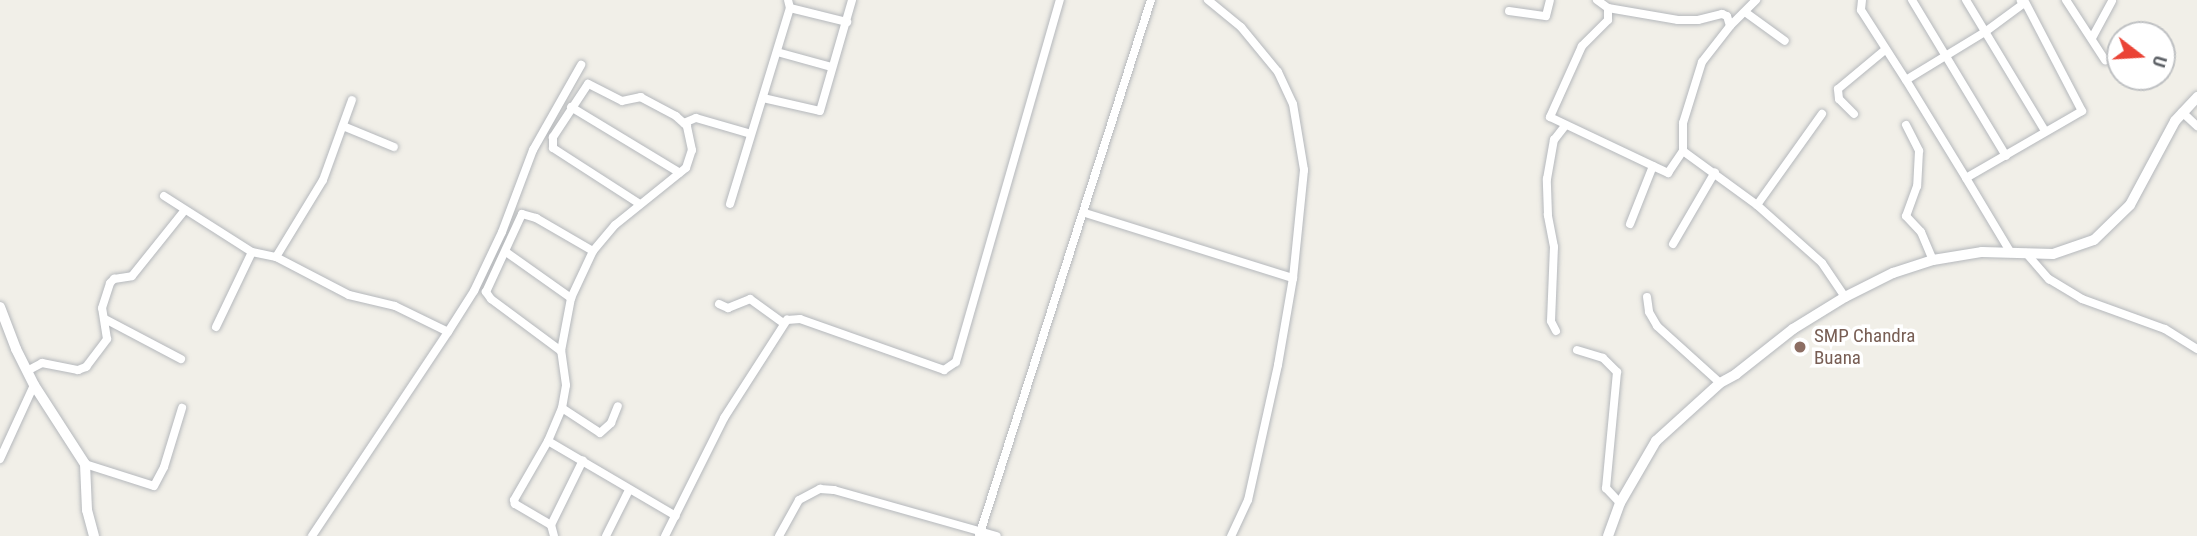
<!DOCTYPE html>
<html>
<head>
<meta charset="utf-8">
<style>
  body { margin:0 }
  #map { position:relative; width:2197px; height:536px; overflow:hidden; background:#f1efe8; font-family:"Roboto Condensed",sans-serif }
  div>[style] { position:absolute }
  .roads { filter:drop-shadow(0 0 2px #b5b8bc) drop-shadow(0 0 2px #b5b8bc) }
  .street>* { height:8px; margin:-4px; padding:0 4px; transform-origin:4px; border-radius:4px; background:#fff }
  .secondary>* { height:10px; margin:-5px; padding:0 5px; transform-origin:5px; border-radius:5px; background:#fff }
  .dots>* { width:19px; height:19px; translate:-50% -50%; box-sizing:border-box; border:4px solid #fff; border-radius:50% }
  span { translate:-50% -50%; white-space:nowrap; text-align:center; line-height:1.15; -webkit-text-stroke:7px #fff; paint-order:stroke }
  .education-label { font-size:19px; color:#785e54 }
  .left { translate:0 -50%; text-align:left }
  .north { position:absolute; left:2106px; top:21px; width:70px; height:70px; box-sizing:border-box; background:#fff; border:2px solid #bfc1c3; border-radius:50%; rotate:107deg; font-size:19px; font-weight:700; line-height:28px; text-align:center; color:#5f6368 }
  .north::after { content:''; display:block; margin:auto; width:24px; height:32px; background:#ea4335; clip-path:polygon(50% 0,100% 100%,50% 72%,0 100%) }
</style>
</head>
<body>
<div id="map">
  <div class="roads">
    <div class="street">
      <div style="left:1208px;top:0;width:43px;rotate:39.3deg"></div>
      <div style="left:1241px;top:27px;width:58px;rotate:50.6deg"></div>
      <div style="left:1278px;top:72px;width:35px;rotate:65deg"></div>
      <div style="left:1293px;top:104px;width:67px;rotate:80.5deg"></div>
      <div style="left:1304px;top:170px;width:109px;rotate:95.8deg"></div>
      <div style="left:1293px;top:278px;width:88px;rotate:99.8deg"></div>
      <div style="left:1278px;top:365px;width:138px;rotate:102.5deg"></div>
      <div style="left:1248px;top:500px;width:40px;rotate:115deg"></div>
      <div style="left:1597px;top:0;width:14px;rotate:36deg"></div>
      <div style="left:1608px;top:8px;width:12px;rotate:90deg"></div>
      <div style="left:1608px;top:20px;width:37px;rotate:135deg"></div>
      <div style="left:1582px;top:46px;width:78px;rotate:114.3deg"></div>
      <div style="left:1550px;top:117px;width:114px;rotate:25.4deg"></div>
      <div style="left:1862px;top:0;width:10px;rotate:96deg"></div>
      <div style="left:1861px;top:10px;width:83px;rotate:57.3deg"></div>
      <div style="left:1912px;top:0;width:182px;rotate:58.9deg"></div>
      <div style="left:1966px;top:0;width:153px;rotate:58.9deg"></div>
      <div style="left:2066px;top:0;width:72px;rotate:57deg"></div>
      <div style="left:790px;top:8px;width:59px;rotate:13.8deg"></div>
      <div style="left:1608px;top:8px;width:71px;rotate:9.7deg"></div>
      <div style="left:1678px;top:20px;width:20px"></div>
      <div style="left:1698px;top:20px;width:25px;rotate:-14deg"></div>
      <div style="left:1722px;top:14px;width:5px;rotate:22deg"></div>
      <div style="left:1727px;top:16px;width:10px;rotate:73deg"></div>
      <div style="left:1509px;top:11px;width:37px;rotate:8deg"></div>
      <div style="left:1546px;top:16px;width:16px;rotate:-76deg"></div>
      <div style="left:1745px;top:12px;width:49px;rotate:35.9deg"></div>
      <div style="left:2092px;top:38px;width:42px;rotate:-61.6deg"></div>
      <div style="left:777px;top:52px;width:57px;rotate:15.3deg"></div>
      <div style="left:763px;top:98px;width:58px;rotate:12.8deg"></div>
      <div style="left:820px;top:111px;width:116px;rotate:-73.9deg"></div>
      <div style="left:571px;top:107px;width:127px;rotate:31.2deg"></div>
      <div style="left:2182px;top:112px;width:21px;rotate:43deg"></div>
      <div style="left:1854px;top:114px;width:21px;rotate:-135deg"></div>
      <div style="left:1839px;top:99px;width:10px;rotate:-96deg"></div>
      <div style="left:1838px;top:89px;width:62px;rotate:-39.8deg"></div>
      <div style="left:684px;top:123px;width:13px;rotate:-23deg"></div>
      <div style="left:696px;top:118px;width:57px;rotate:16.2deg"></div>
      <div style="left:1906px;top:125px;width:29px;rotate:63deg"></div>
      <div style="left:1919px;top:151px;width:35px;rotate:93deg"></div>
      <div style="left:1917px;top:186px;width:32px;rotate:110deg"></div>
      <div style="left:1906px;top:216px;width:22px;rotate:47deg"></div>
      <div style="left:1921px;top:232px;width:30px;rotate:67deg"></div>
      <div style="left:343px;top:126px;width:55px;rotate:22.4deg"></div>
      <div style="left:1683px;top:151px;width:92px;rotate:36.1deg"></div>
      <div style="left:1757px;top:205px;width:87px;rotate:41.7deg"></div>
      <div style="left:1822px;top:263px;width:41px;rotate:55.9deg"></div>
      <div style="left:1966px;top:178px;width:115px;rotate:-121.5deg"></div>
      <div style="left:1906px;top:80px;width:92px;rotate:-31.3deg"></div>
      <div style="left:1985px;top:32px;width:47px;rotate:-36.4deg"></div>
      <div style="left:2023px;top:4px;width:4px;rotate:-124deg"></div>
      <div style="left:164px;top:196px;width:104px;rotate:32.5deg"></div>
      <div style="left:252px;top:252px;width:25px;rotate:12deg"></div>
      <div style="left:276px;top:257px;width:82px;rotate:27.5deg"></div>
      <div style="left:349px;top:295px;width:47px;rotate:13.4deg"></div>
      <div style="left:395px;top:306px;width:59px;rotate:26.1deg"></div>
      <div style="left:448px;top:332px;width:49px;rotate:-57.6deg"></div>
      <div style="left:474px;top:291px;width:65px;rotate:-64.6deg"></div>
      <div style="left:502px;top:232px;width:88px;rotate:-69.3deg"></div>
      <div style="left:533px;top:150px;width:98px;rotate:-60.5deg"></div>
      <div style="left:730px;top:204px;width:205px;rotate:-73deg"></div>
      <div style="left:790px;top:8px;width:8px;rotate:-104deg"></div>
      <div style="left:1757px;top:205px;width:112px;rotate:-54.5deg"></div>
      <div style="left:1085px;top:213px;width:218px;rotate:17.4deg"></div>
      <div style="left:1630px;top:224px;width:62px;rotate:-68.4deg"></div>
      <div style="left:1653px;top:166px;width:17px;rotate:25deg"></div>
      <div style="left:1668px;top:173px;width:27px;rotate:-56deg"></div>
      <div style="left:1683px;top:151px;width:28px;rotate:-90deg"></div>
      <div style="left:1683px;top:123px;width:64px;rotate:-72.7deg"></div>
      <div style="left:1702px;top:62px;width:46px;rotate:-52.1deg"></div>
      <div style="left:1730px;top:26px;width:37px;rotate:-45deg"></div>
      <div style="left:1673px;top:244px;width:83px;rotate:-59.7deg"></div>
      <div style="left:506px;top:252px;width:80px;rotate:35.3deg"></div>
      <div style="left:2011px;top:253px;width:87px;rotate:-121deg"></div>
      <div style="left:1966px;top:178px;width:134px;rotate:-30deg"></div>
      <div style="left:2082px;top:111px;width:125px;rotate:-117.6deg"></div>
      <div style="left:2026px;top:253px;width:35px;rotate:49deg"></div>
      <div style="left:2049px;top:279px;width:39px;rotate:31deg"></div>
      <div style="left:2082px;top:299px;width:88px;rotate:19.9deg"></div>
      <div style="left:2165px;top:329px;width:38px;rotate:32deg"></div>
      <div style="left:276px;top:257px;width:90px;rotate:-58.6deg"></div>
      <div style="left:323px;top:180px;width:85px;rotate:-70.1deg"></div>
      <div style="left:1647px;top:297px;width:15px;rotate:82deg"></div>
      <div style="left:1649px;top:312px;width:16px;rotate:60deg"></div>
      <div style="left:1657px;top:326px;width:85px;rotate:42.1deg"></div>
      <div style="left:719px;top:304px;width:10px;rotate:24deg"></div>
      <div style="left:728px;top:308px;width:24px;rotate:-22deg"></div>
      <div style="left:750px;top:299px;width:41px;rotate:36deg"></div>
      <div style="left:105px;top:319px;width:86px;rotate:27.8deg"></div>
      <div style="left:216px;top:327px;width:83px;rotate:-64.4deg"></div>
      <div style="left:1556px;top:331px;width:11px;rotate:-117deg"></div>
      <div style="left:1551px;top:321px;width:74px;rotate:-87.7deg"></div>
      <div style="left:1554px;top:247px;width:33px;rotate:-101deg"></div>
      <div style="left:1548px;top:215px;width:36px;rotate:-92deg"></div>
      <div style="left:1547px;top:179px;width:40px;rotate:-80deg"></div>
      <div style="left:1554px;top:140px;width:18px;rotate:-52deg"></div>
      <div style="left:1577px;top:350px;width:27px;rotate:17deg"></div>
      <div style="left:1603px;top:358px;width:20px;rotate:45deg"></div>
      <div style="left:1617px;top:372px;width:117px;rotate:95.4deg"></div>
      <div style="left:1606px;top:488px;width:21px;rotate:47deg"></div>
      <div style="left:561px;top:351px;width:87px;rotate:-143.4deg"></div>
      <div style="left:491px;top:299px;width:9px;rotate:-126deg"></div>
      <div style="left:486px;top:292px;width:86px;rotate:-65.2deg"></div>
      <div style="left:522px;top:214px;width:15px;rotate:16deg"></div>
      <div style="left:536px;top:218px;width:66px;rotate:30.1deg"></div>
      <div style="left:27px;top:371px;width:17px;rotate:-28deg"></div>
      <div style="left:42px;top:363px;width:37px;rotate:11deg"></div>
      <div style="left:78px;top:370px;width:9px;rotate:-21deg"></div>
      <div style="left:86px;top:367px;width:35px;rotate:-53deg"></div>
      <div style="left:107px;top:339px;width:31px;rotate:-99deg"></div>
      <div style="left:102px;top:308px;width:26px;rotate:-72deg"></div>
      <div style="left:110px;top:283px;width:6px;rotate:-45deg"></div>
      <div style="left:114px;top:279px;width:18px;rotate:-9deg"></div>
      <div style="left:132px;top:276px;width:83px;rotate:-51.3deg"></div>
      <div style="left:562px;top:408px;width:45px;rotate:33.3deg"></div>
      <div style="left:600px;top:433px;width:15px;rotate:-42deg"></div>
      <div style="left:611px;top:423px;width:18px;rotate:-68deg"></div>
      <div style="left:548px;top:441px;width:148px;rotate:30.4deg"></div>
      <div style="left:0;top:459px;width:81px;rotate:-65.3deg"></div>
      <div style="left:85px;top:464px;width:72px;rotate:17.7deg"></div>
      <div style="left:154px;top:486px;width:21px;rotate:-62deg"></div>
      <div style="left:164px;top:467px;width:62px;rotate:-73deg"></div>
      <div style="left:551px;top:525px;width:72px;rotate:-63.8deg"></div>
      <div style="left:312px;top:536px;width:245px;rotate:-56.3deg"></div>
      <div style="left:554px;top:536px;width:11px;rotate:-105deg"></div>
      <div style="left:551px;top:525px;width:42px;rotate:-149.7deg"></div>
      <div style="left:515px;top:504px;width:4px;rotate:-104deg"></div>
      <div style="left:514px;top:500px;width:68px;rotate:-60deg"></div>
      <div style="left:548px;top:441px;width:36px;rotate:-67deg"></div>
      <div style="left:562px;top:408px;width:23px;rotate:-80deg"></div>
      <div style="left:566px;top:385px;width:34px;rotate:-98deg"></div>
      <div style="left:561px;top:351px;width:54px;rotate:-79.3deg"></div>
      <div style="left:571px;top:298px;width:52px;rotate:-64.9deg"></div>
      <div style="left:593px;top:251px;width:34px;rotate:-50deg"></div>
      <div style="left:615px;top:225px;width:91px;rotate:-38.8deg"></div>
      <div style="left:686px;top:168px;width:19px;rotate:-72deg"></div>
      <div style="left:692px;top:150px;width:25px;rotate:-102deg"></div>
      <div style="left:687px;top:126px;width:15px;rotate:-138deg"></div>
      <div style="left:676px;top:116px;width:40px;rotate:-152deg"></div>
      <div style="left:641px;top:97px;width:19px;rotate:168deg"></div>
      <div style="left:622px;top:101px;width:38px;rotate:-153deg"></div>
      <div style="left:588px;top:84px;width:64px;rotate:123.4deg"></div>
      <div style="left:553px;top:137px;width:11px;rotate:90deg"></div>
      <div style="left:553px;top:148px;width:103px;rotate:32.8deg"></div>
      <div style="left:606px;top:536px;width:51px;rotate:-63.4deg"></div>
      <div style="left:665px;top:536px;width:132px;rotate:-63.4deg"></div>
      <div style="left:724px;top:418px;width:117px;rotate:-57.3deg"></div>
      <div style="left:787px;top:320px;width:13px;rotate:-4deg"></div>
      <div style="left:800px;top:319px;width:153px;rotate:19.5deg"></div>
      <div style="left:944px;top:370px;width:14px;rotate:-34deg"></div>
      <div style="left:956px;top:362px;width:377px;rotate:-74deg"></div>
      <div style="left:779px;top:536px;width:41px;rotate:-60.9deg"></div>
      <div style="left:799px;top:500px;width:24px;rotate:-28deg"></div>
      <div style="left:820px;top:489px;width:14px;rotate:4deg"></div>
      <div style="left:834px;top:490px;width:169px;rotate:15.8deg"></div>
      <div style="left:979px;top:536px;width:563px;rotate:-72.21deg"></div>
    </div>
    <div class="secondary">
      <div style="left:0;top:307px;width:45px;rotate:69.1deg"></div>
      <div style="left:16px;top:349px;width:40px;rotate:63.4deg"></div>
      <div style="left:34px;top:385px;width:94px;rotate:57.2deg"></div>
      <div style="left:85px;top:464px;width:46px;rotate:87.5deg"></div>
      <div style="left:87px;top:510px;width:27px;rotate:75deg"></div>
      <div style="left:1608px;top:536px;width:35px;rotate:-70deg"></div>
      <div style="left:1620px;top:503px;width:72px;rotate:-59.9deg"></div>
      <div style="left:1656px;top:441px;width:86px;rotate:-42.2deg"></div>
      <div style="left:1720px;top:383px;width:18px;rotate:-29deg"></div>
      <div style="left:1736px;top:374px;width:73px;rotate:-38.3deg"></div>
      <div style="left:1793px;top:329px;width:61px;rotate:-31.6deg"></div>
      <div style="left:1845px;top:297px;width:54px;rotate:-26.6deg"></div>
      <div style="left:1893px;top:273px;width:42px;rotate:-18deg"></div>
      <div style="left:1933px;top:260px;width:50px;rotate:-9.3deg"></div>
      <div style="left:1982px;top:252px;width:71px;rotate:1.6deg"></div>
      <div style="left:2053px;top:254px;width:43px;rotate:-18.9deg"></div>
      <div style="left:2094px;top:240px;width:50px;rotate:-44.2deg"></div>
      <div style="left:2130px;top:205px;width:95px;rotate:-61.8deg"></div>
      <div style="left:2175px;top:121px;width:33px;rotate:-47deg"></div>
    </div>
  </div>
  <div class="dots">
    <div style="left:1800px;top:347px;background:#8d6e63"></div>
  </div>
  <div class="education-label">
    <span class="left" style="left:1814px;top:347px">SMP Chandra<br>Buana</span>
  </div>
  <div class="north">U</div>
</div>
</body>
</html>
